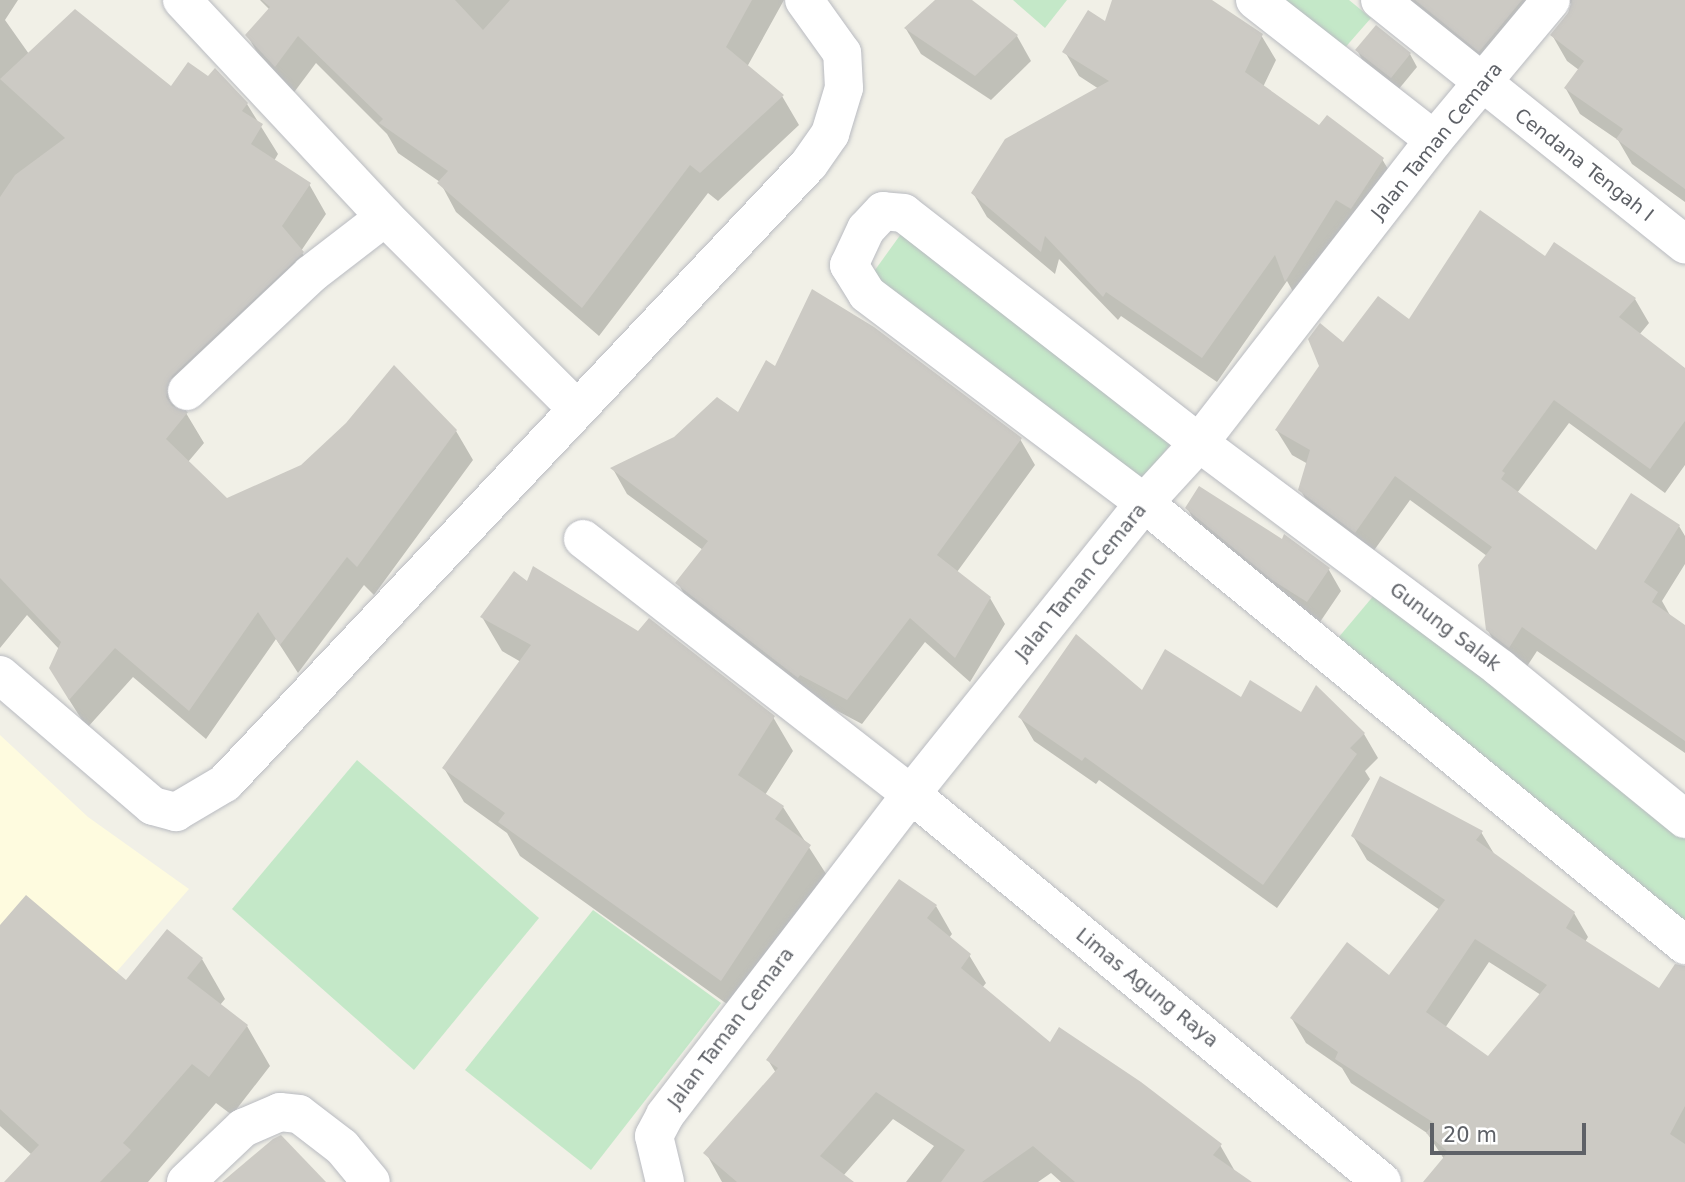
<!DOCTYPE html>
<html>
<head>
<meta charset="utf-8">
<style>
  body { margin:0 }
  #map { position:relative; width:1685px; height:1182px; overflow:hidden; background:#f1f0e7; font-family:"DejaVu Sans",sans-serif }
  div>[style] { position:absolute }
  .commercial>* { inset:0; background:#fefbdf }
  .green>* { inset:0; background:#c4e8c8 }
  .shadow>* { inset:0; background:#0003 }
  .building>* { inset:0; background:#cccac4 }
  .roads { filter:drop-shadow(0 0 2px #b9bbc1) drop-shadow(0 0 2px #b9bbc1) }
  .street>* { height:38px; margin:-19px; padding:0 19px; transform-origin:19px; border-radius:19px; background:#fff }
  span { translate:-50% -50%; white-space:nowrap; text-align:center; line-height:1.15; -webkit-text-stroke:5px #fff; paint-order:stroke }
  .street-label { font-size:19px; color:#5e6167 }
  .scale { position:absolute; left:1430px; top:1123px; width:156px; height:32px; box-sizing:border-box; border:4px solid #5e6167; border-top:0; padding-left:9px; font-size:21px; line-height:24px; white-space:nowrap; color:#5e6167; -webkit-text-stroke:5px #fff; paint-order:stroke }
</style>
</head>
<body>
<div id="map">
  <div class="commercial">
    <div style="clip-path:polygon(0 735px,88px 817px,189px 889px,0 1105px)"></div>
  </div>
  <div class="green">
    <div style="clip-path:polygon(1013px 0,1067px 0,1045px 28px)"></div>
    <div style="clip-path:polygon(1281px 0,1349px 0,1371px 18px,1343px 50px)"></div>
    <div style="clip-path:polygon(906px 227px,1174px 439px,1139px 487px,870px 277px)"></div>
    <div style="clip-path:polygon(1375px 594px,1685px 837px,1685px 930px,1333px 644px)"></div>
    <div style="clip-path:polygon(357px 760px,539px 918px,414px 1070px,232px 909px)"></div>
    <div style="clip-path:polygon(593px 910px,721px 1003px,591px 1170px,465px 1070px)"></div>
  </div>
  <div class="shadow">
    <div style="clip-path:polygon(0 0,18px 0,5px 20px,29px 54px,247px 104px,278px 154px,274px 161px,309px 184px,326px 214px,301px 251px,320px 282px,188px 405px,186px 413px,204px 443px,188px 462px,226px 500px,456px 431px,473px 460px,374px 595px,364px 585px,298px 673px,276px 639px,206px 739px,133px 677px,87px 728px,68px 698px,59px 649px,27px 615px,0 648px)"></div>
    <div style="clip-path:polygon(260px 0,784px 0,747px 67px,782px 96px,799px 125px,718px 201px,708px 193px,599px 336px,456px 212px,440px 182px,398px 153px,387px 134px,316px 63px,292px 95px,264px 64px,247px 35px,270px 10px)"></div>
    <div style="clip-path:polygon(938px 0,969px 0,1017px 36px,1031px 61px,991px 100px,921px 54px,906px 29px)"></div>
    <div style="clip-path:polygon(1114px 0,1207px 0,1261px 35px,1276px 60px,1263px 87px,1319px 128px,1382px 159px,1397px 184px,1300px 304px,1287px 281px,1217px 382px,1121px 316px,1118px 320px,1059px 259px,1055px 274px,987px 217px,973px 193px,1099px 89px,1079px 76px,1065px 52px,1106px 23px)"></div>
    <div style="clip-path:polygon(1394px 0,1685px 0,1685px 202px,1632px 164px,1618px 140px,1580px 114px,1566px 89px,1579px 70px,1567px 61px,1552px 35px,1574px 5px,1569px 3px,1494px 76px)"></div>
    <div style="clip-path:polygon(1357px 50px,1410px 54px,1417px 67px,1398px 90px,1364px 63px)"></div>
    <div style="clip-path:polygon(1545px 259px,1635px 299px,1649px 323px,1639px 335px,1685px 370px,1685px 465px,1665px 493px,1569px 423px,1517px 493px,1596px 552px,1679px 526px,1685px 536px,1685px 564px,1662px 601px,1671px 617px,1685px 627px,1685px 753px,1537px 651px,1524px 671px,1502px 655px,1487px 629px,1487px 556px,1410px 500px,1370px 556px,1314px 514px,1300px 489px,1308px 464px,1292px 455px,1277px 431px,1343px 345px,1410px 322px)"></div>
    <div style="clip-path:polygon(776px 368px,1020px 439px,1035px 465px,957px 572px,990px 598px,1005px 624px,970px 682px,925px 642px,862px 724px,815px 699px,692px 608px,678px 583px,703px 550px,627px 494px,613px 469px,738px 415px)"></div>
    <div style="clip-path:polygon(1187px 508px,1283px 542px,1285px 537px,1329px 570px,1341px 591px,1320px 622px,1200px 530px)"></div>
    <div style="clip-path:polygon(528px 584px,773px 717px,793px 751px,765px 795px,783px 807px,830px 880px,741px 1014px,520px 856px,507px 833px,464px 802px,444px 768px,521px 662px,502px 651px,482px 617px)"></div>
    <div style="clip-path:polygon(1142px 693px,1242px 699px,1364px 734px,1378px 758px,1365px 771px,1370px 779px,1277px 908px,1099px 780px,1096px 784px,1034px 741px,1020px 717px)"></div>
    <div style="clip-path:polygon(evenodd,1481px 832px,1496px 857px,1574px 913px,1588px 937px,1585px 942px,1660px 991px,1685px 999px,1685px 1182px,1440px 1182px,1444px 1159px,1427px 1133px,1351px 1083px,1342px 1068px,1306px 1043px,1292px 1019px,1389px 977px,1440px 910px,1367px 860px,1353px 836px,1481px 832px,1489px 962px,1541px 995px,1488px 1058px,1445px 1028px,1489px 962px)"></div>
    <div style="clip-path:polygon(936px 906px,952px 934px,949px 938px,969px 955px,986px 983px,982px 988px,1050px 1044px,1220px 1145px,1236px 1173px,1249px 1182px,1061px 1182px,1051px 1173px,1038px 1182px,906px 1182px,934px 1146px,893px 1119px,843px 1176px,851px 1182px,722px 1182px,706px 1153px,776px 1073px,768px 1060px)"></div>
    <div style="clip-path:polygon(0 928px,127px 982px,202px 959px,225px 999px,220px 1005px,247px 1026px,270px 1066px,232px 1115px,216px 1103px,148px 1182px,7px 1182px,32px 1155px,0 1126px)"></div>
  </div>
  <div class="building">
    <div style="clip-path:polygon(262px 0,455px 0,483px 30px,510px 0,752px 0,726px 47px,784px 95px,700px 173px,690px 165px,582px 308px,437px 183px,448px 171px,379px 123px,383px 119px,298px 36px,275px 67px,245px 35px,270px 7px)"></div>
    <div style="clip-path:polygon(935px 0,972px 0,1018px 35px,975px 76px,904px 28px)"></div>
    <div style="clip-path:polygon(1112px 0,1212px 0,1263px 34px,1245px 72px,1319px 125px,1327px 115px,1384px 158px,1351px 209px,1336px 200px,1285px 282px,1275px 255px,1202px 358px,1106px 292px,1103px 297px,1045px 236px,1041px 252px,971px 193px,1005px 139px,1109px 81px,1062px 52px,1088px 10px,1105px 21px)"></div>
    <div style="clip-path:polygon(1415px 0,1522px 0,1479px 52px)"></div>
    <div style="clip-path:polygon(1572px 0,1685px 0,1685px 189px,1616px 139px,1623px 129px,1564px 88px,1584px 61px,1550px 35px,1568px 13px)"></div>
    <div style="clip-path:polygon(75px 9px,171px 86px,188px 62px,208px 76px,215px 68px,248px 103px,242px 111px,263px 124px,251px 144px,311px 183px,282px 226px,304px 252px,172px 376px,166px 397px,172px 406px,188px 412px,166px 439px,227px 498px,301px 465px,346px 423px,394px 365px,457px 430px,357px 567px,347px 557px,280px 645px,258px 612px,189px 711px,115px 648px,69px 700px,49px 668px,61px 642px,0 578px,0 197px,15px 175px,65px 138px,0 79px)"></div>
    <div style="clip-path:polygon(1376px 25px,1411px 53px,1391px 78px,1355px 50px)"></div>
    <div style="clip-path:polygon(1480px 210px,1545px 256px,1554px 242px,1636px 298px,1619px 317px,1685px 368px,1685px 421px,1650px 469px,1554px 400px,1502px 471px,1505px 473px,1501px 479px,1596px 550px,1631px 493px,1680px 525px,1644px 582px,1658px 592px,1652px 602px,1685px 625px,1685px 741px,1522px 627px,1509px 648px,1486px 630px,1478px 565px,1492px 547px,1395px 476px,1355px 533px,1298px 490px,1310px 450px,1275px 430px,1319px 366px,1308px 339px,1320px 323px,1343px 342px,1378px 296px,1409px 319px)"></div>
    <div style="clip-path:polygon(812px 289px,874px 327px,1022px 438px,937px 555px,991px 597px,955px 658px,910px 618px,847px 700px,800px 675px,798px 678px,675px 583px,708px 541px,610px 468px,674px 437px,717px 397px,738px 412px,766px 360px,775px 366px)"></div>
    <div style="clip-path:polygon(1199px 486px,1282px 539px,1284px 534px,1330px 568px,1307px 602px,1272px 580px,1185px 508px)"></div>
    <div style="clip-path:polygon(533px 566px,638px 631px,649px 618px,775px 716px,738px 775px,784px 806px,775px 819px,811px 845px,721px 981px,498px 822px,505px 813px,442px 768px,531px 645px,480px 617px,514px 571px,527px 581px)"></div>
    <div style="clip-path:polygon(1076px 634px,1142px 690px,1165px 649px,1241px 697px,1250px 680px,1301px 712px,1316px 685px,1365px 733px,1350px 748px,1357px 754px,1263px 885px,1085px 757px,1082px 761px,1018px 717px)"></div>
    <div style="clip-path:polygon(evenodd,1380px 776px,1483px 831px,1476px 840px,1575px 912px,1566px 928px,1659px 988px,1675px 964px,1685px 966px,1685px 1106px,1670px 1134px,1685px 1144px,1685px 1182px,1423px 1182px,1448px 1152px,1426px 1133px,1434px 1123px,1335px 1059px,1338px 1052px,1290px 1018px,1347px 942px,1389px 975px,1445px 900px,1351px 836px,1380px 776px,1475px 939px,1547px 985px,1488px 1056px,1426px 1012px,1475px 939px)"></div>
    <div style="clip-path:polygon(899px 879px,937px 905px,927px 918px,971px 954px,961px 968px,1050px 1042px,1059px 1027px,1141px 1082px,1222px 1144px,1213px 1155px,1252px 1182px,1075px 1182px,1033px 1146px,982px 1182px,941px 1182px,965px 1150px,876px 1092px,820px 1156px,854px 1182px,737px 1182px,703px 1153px,778px 1068px,766px 1060px)"></div>
    <div style="clip-path:polygon(26px 895px,126px 980px,167px 929px,203px 958px,187px 978px,248px 1025px,209px 1077px,192px 1064px,123px 1143px,131px 1150px,100px 1182px,4px 1182px,39px 1145px,0 1109px,0 925px)"></div>
    <div style="clip-path:polygon(281px 1135px,326px 1182px,222px 1182px,273px 1139px)"></div>
  </div>
  <div class="roads">
    <div class="street">
      <div style="left:182px;top:0;width:297px;rotate:46.9deg"></div>
      <div style="left:385px;top:217px;width:270px;rotate:45deg"></div>
      <div style="left:1255px;top:0;width:227px;rotate:38deg"></div>
      <div style="left:1380px;top:0;width:391px;rotate:38.7deg"></div>
      <div style="left:187px;top:391px;width:170px;rotate:-43.3deg"></div>
      <div style="left:311px;top:274px;width:93px;rotate:-37.6deg"></div>
      <div style="left:583px;top:539px;width:415px;rotate:37.9deg"></div>
      <div style="left:911px;top:794px;width:610px;rotate:39.48deg"></div>
      <div style="left:0;top:675px;width:201px;rotate:40.6deg"></div>
      <div style="left:153px;top:806px;width:24px;rotate:15deg"></div>
      <div style="left:176px;top:812px;width:57px;rotate:-30.6deg"></div>
      <div style="left:225px;top:783px;width:851px;rotate:-46.67deg"></div>
      <div style="left:809px;top:164px;width:37px;rotate:-55deg"></div>
      <div style="left:830px;top:134px;width:48px;rotate:-73.1deg"></div>
      <div style="left:844px;top:88px;width:35px;rotate:-93deg"></div>
      <div style="left:842px;top:53px;width:65px;rotate:-125.6deg"></div>
      <div style="left:1685px;top:819px;width:239px;rotate:-140.8deg"></div>
      <div style="left:1500px;top:668px;width:376px;rotate:-143.2deg"></div>
      <div style="left:1199px;top:443px;width:374px;rotate:-142.1deg"></div>
      <div style="left:904px;top:213px;width:21px;rotate:-175deg"></div>
      <div style="left:883px;top:211px;width:25px;rotate:133deg"></div>
      <div style="left:866px;top:229px;width:40px;rotate:115deg"></div>
      <div style="left:849px;top:265px;width:34px;rotate:58deg"></div>
      <div style="left:867px;top:294px;width:347px;rotate:37deg"></div>
      <div style="left:1144px;top:503px;width:699px;rotate:39.25deg"></div>
      <div style="left:186px;top:1182px;width:79px;rotate:-43.5deg"></div>
      <div style="left:243px;top:1128px;width:40px;rotate:-23.4deg"></div>
      <div style="left:280px;top:1112px;width:19px;rotate:6deg"></div>
      <div style="left:299px;top:1114px;width:54px;rotate:37.5deg"></div>
      <div style="left:342px;top:1147px;width:45px;rotate:50.4deg"></div>
      <div style="left:665px;top:1182px;width:47px;rotate:-103.4deg"></div>
      <div style="left:654px;top:1136px;width:24px;rotate:-62deg"></div>
      <div style="left:665px;top:1115px;width:404px;rotate:-52.5deg"></div>
      <div style="left:911px;top:794px;width:373px;rotate:-51.3deg"></div>
      <div style="left:1144px;top:503px;width:81px;rotate:-47.5deg"></div>
      <div style="left:1199px;top:443px;width:383px;rotate:-52.2deg"></div>
      <div style="left:1434px;top:140px;width:182px;rotate:-50.1deg"></div>
    </div>
  </div>
  <div class="street-label">
    <span style="left:1437px;top:141px;rotate:-51deg">Jalan Taman Cemara</span>
    <span style="left:1584px;top:165px;rotate:38deg">Cendana Tengah I</span>
    <span style="left:1081px;top:582px;rotate:-51deg">Jalan Taman Cemara</span>
    <span style="left:1445px;top:627px;rotate:37deg">Gunung Salak</span>
    <span style="left:1147px;top:988px;rotate:39deg">Limas Agung Raya</span>
    <span style="left:731px;top:1028px;rotate:-53deg">Jalan Taman Cemara</span>
  </div>
  <div class="scale">20 m</div>
</div>
</body>
</html>
